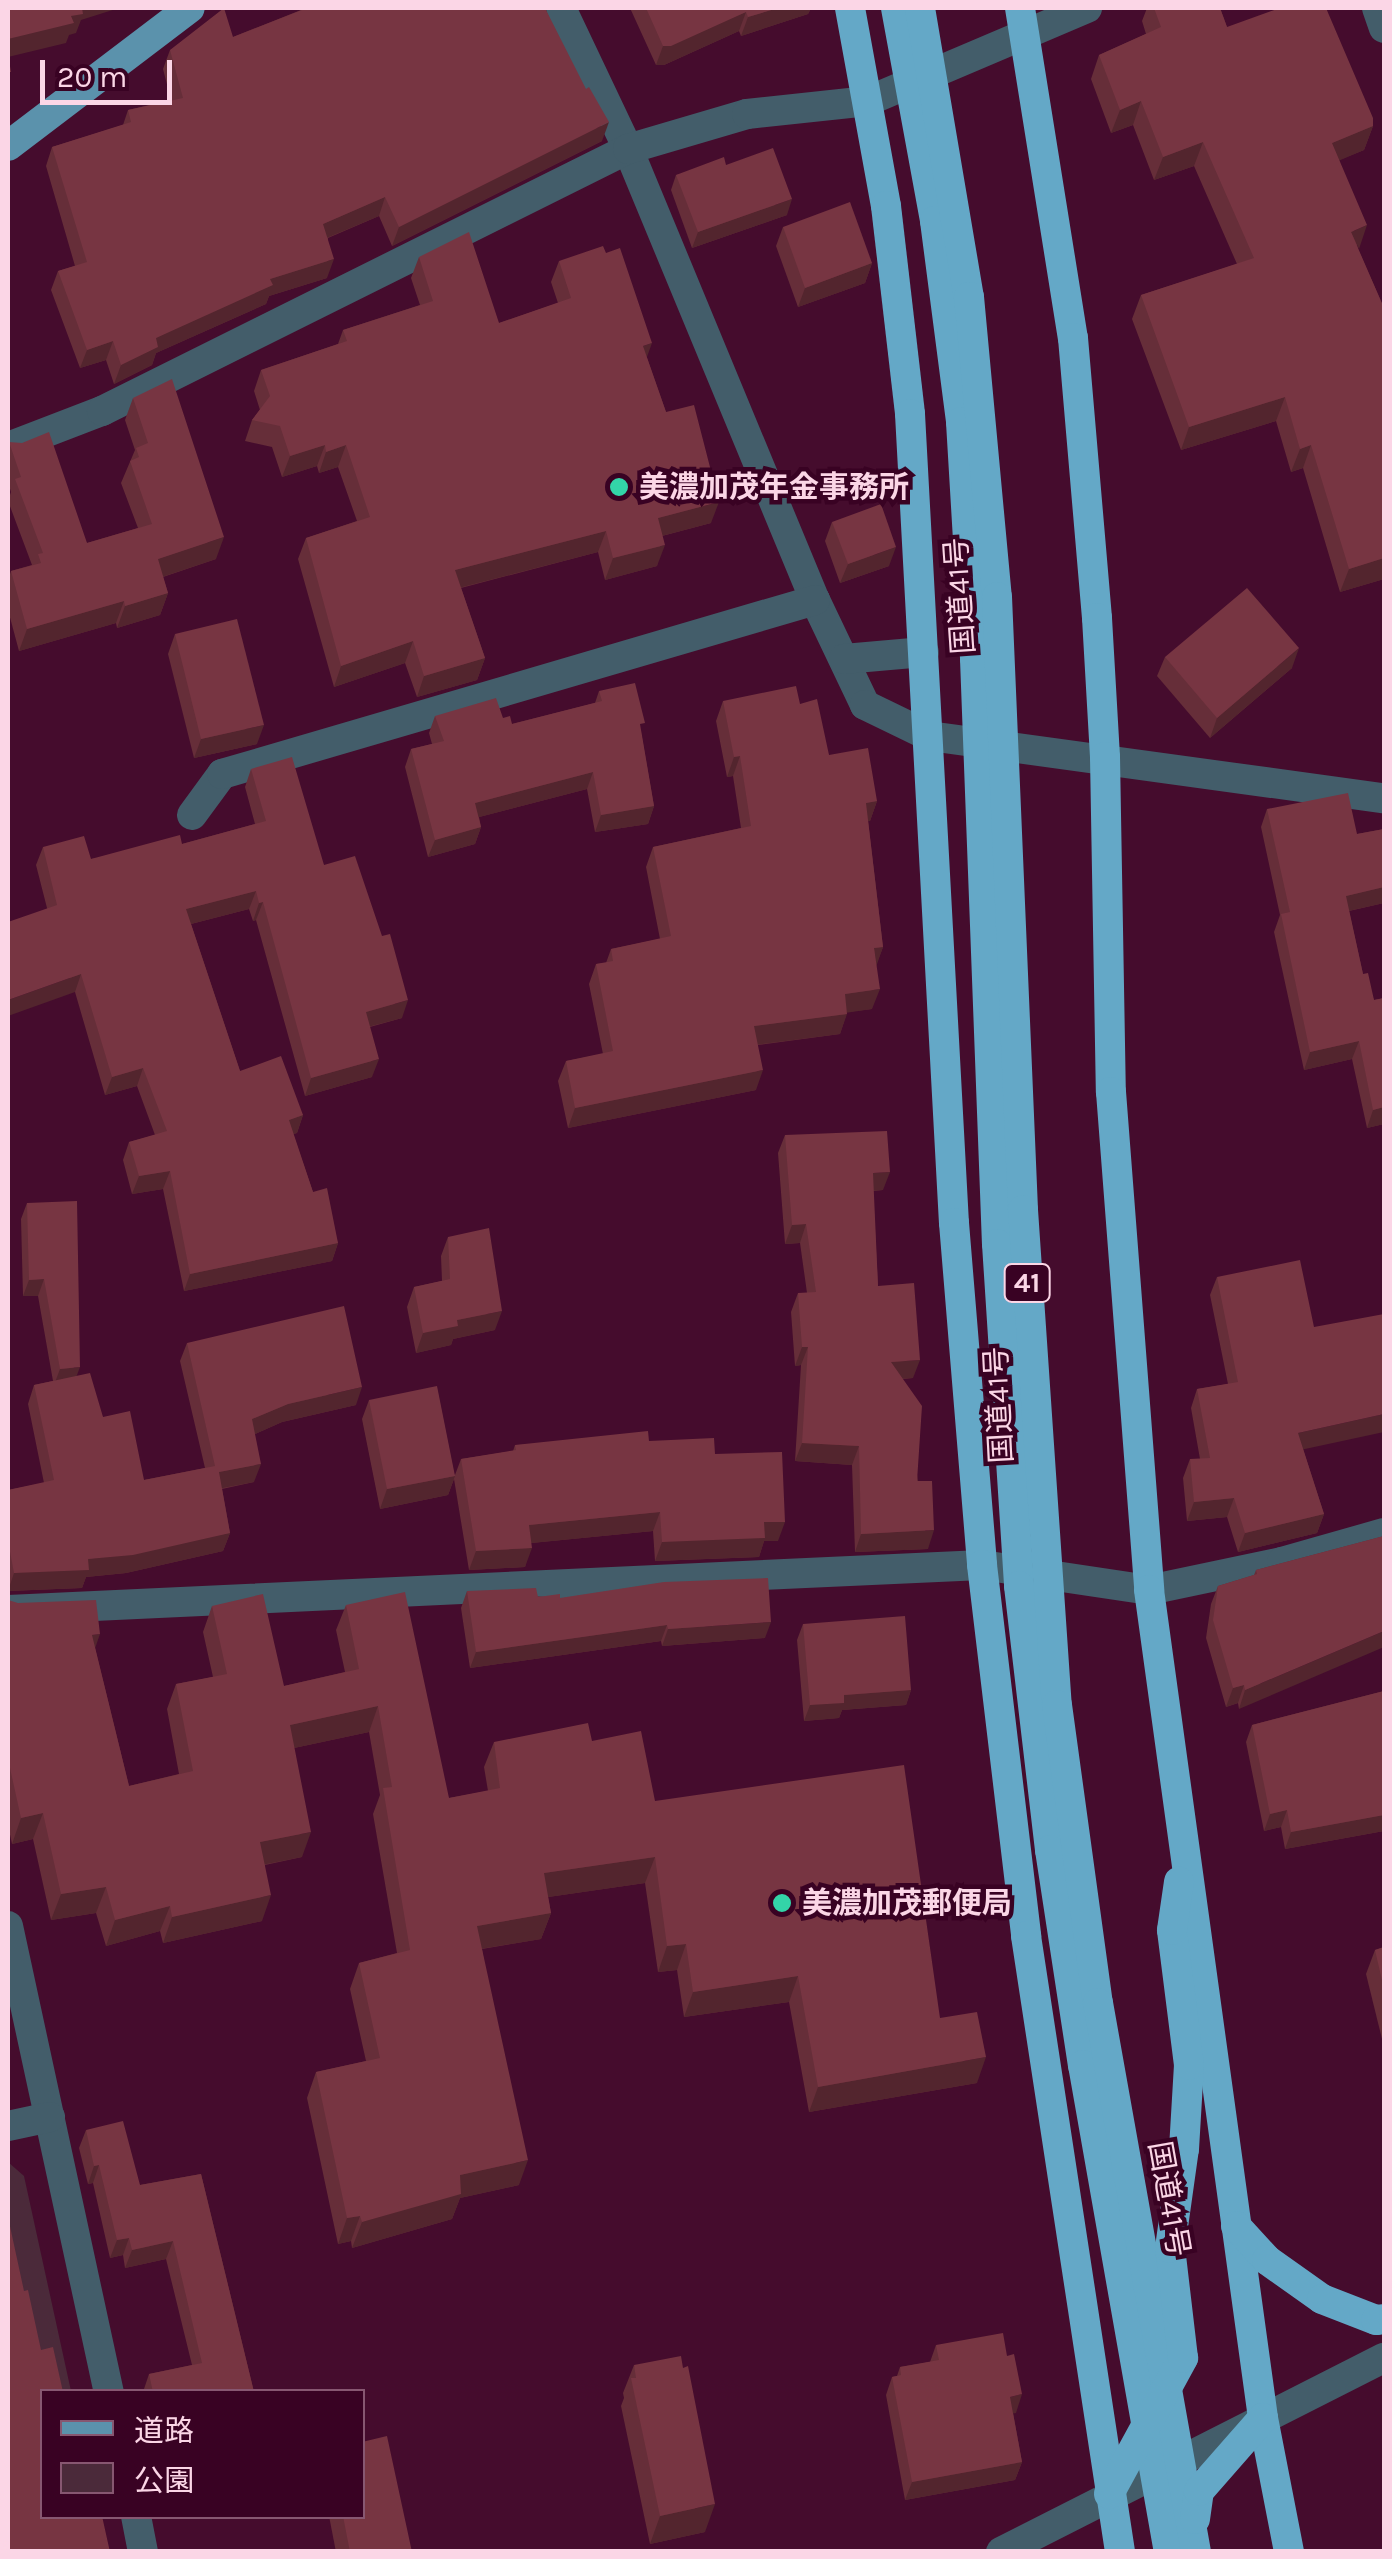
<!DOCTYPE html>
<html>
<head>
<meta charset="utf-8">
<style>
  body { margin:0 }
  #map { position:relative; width:1392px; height:2559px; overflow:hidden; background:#450c2d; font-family:Karla,"Noto Sans JP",sans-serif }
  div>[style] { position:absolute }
  .green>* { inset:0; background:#4b2a3a }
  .minor>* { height:30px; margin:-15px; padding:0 15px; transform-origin:15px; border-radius:15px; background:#435d6a }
  .major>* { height:30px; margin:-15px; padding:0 15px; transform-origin:15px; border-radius:15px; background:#5b92ac }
  .highway>* { height:30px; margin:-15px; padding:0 15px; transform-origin:15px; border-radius:15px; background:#64a8c7 }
  .wall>* { inset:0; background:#662e39 }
  .shaded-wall>* { inset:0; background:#53252e }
  .building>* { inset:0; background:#773542 }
  .dots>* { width:28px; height:28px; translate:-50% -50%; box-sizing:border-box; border:5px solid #390223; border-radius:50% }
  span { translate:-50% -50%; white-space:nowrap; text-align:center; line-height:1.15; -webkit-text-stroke:9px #390223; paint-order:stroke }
  .shield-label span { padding:2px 8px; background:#390223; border:2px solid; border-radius:8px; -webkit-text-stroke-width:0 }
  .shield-label { font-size:28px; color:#fbd6e6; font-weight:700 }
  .poi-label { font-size:30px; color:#fbd6e6; font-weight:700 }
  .left { translate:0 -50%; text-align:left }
  .street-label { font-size:30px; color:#fbd6e6 }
  .frame { position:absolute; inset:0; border:10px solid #fbd6e6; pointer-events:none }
  .legend { position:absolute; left:40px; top:2389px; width:325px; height:130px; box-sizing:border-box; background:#390223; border:2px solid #875771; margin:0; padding:12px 18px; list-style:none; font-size:30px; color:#fbd6e6 }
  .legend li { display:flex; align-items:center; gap:20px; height:50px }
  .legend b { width:50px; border:2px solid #875771 }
  .scale { position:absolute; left:40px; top:60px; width:132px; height:45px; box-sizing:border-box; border:5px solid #fbd6e6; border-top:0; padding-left:12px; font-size:30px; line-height:35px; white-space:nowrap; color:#fbd6e6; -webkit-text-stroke:8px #390223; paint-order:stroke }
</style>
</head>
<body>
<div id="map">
  <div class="green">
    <div style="clip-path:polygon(8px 2162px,24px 2176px,71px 2391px,42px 2392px,42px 2516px,8px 2551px)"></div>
  </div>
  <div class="minor">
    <div style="left:561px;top:8px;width:156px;rotate:64.6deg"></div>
    <div style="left:628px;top:149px;width:488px;rotate:67.5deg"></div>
    <div style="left:815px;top:600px;width:116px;rotate:64.5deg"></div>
    <div style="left:865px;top:705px;width:71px;rotate:25.8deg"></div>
    <div style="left:929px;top:736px;width:459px;rotate:7.8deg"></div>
    <div style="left:1377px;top:8px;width:21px;rotate:71deg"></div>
    <div style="left:8px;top:447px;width:101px;rotate:-21deg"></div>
    <div style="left:102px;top:411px;width:588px;rotate:-26.48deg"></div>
    <div style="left:628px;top:149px;width:124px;rotate:-16.4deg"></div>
    <div style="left:747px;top:114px;width:122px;rotate:-6.1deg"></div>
    <div style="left:868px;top:101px;width:238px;rotate:-23deg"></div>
    <div style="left:844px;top:659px;width:80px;rotate:-5deg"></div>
    <div style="left:192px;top:815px;width:51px;rotate:-53.8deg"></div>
    <div style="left:222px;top:774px;width:618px;rotate:-16.35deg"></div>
    <div style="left:8px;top:1610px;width:975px;rotate:-2.65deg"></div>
    <div style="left:982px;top:1565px;width:169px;rotate:8.5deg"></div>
    <div style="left:1149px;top:1590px;width:136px;rotate:-11.9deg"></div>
    <div style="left:1282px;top:1562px;width:106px;rotate:-15.9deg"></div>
    <div style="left:8px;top:1926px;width:477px;rotate:77.8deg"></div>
    <div style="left:8px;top:2126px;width:43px;rotate:-12.1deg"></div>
    <div style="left:136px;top:2516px;width:37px;rotate:79deg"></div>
    <div style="left:1001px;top:2552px;width:429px;rotate:-26.9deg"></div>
  </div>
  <div class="major">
    <div style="left:8px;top:146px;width:228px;rotate:-37.2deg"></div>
  </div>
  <div class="highway">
    <div style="left:850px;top:8px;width:201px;rotate:79.7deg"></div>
    <div style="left:886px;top:206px;width:209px;rotate:83.4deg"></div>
    <div style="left:910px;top:414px;width:810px;rotate:86.89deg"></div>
    <div style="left:954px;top:1223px;width:343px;rotate:85.3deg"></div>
    <div style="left:982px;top:1565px;width:374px;rotate:83.2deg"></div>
    <div style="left:1026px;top:1936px;width:623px;rotate:81.32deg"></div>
    <div style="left:896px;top:8px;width:217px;rotate:79.6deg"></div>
    <div style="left:935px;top:221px;width:203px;rotate:82.6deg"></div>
    <div style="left:961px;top:422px;width:237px;rotate:86.6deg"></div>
    <div style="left:975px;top:659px;width:585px;rotate:87.85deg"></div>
    <div style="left:997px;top:1244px;width:343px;rotate:86.3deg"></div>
    <div style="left:1019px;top:1586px;width:266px;rotate:83.3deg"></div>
    <div style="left:1050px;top:1850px;width:218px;rotate:81.3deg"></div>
    <div style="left:1083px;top:2065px;width:495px;rotate:80deg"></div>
    <div style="left:920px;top:8px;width:293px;rotate:80.4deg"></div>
    <div style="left:969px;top:297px;width:301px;rotate:84.7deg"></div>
    <div style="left:997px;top:597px;width:614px;rotate:87.57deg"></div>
    <div style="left:1023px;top:1210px;width:496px;rotate:86.1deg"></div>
    <div style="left:1057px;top:1705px;width:301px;rotate:82.2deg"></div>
    <div style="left:1098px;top:2003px;width:558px;rotate:79.88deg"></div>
    <div style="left:1020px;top:8px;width:334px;rotate:80.9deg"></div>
    <div style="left:1073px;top:338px;width:281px;rotate:85.1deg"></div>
    <div style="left:1097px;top:618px;width:139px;rotate:86.7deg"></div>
    <div style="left:1105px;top:757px;width:335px;rotate:89deg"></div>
    <div style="left:1111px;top:1092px;width:499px;rotate:85.6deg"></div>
    <div style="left:1149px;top:1590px;width:836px;rotate:82.16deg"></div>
    <div style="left:1263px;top:2418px;width:136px;rotate:79deg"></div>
    <div style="left:1236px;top:2226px;width:46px;rotate:47.6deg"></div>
    <div style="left:1267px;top:2260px;width:67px;rotate:35.3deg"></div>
    <div style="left:1322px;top:2299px;width:58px;rotate:21.3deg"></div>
    <div style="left:1376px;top:2320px;width:8px;rotate:-7deg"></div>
    <div style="left:1109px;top:2494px;width:155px;rotate:-61.4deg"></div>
    <div style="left:1183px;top:2358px;width:111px;rotate:-96.7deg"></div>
    <div style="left:1170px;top:2248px;width:100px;rotate:-82deg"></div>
    <div style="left:1184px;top:2149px;width:84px;rotate:-86.6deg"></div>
    <div style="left:1189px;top:2065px;width:136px;rotate:-97.2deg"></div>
    <div style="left:1172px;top:1930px;width:49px;rotate:-81.7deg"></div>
    <div style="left:1195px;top:2519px;width:28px;rotate:-82deg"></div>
    <div style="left:1199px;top:2491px;width:97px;rotate:-48.8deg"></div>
  </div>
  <div class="wall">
    <div style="clip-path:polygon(302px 8px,545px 8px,602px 141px,392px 246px,379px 216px,328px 238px,327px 278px,269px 296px,266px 304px,156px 353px,152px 365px,114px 384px,106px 360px,80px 368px,51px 290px,58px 271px,75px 266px,46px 166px,52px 147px,123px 125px,128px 110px,171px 100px,163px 69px,170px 50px,233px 37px,301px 10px)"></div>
    <div style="clip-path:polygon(630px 8px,811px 8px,808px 14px,741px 36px,739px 31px,664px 65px,656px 65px)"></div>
    <div style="clip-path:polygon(1147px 8px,1220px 8px,1227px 27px,1373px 126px,1364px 150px,1339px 160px,1358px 249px,1384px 308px,1384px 579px,1340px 592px,1303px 468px,1291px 472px,1276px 421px,1181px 450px,1132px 319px,1141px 295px,1237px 264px,1194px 166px,1154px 180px,1133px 125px,1111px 133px,1091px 79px,1099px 55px,1146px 34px,1142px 21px)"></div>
    <div style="clip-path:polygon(726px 165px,787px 215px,692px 248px,671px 190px,676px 175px)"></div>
    <div style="clip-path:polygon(783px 227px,872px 263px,865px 283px,798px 307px,776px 246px)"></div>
    <div style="clip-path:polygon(419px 257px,499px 323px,558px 303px,551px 282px,559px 261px,647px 358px,666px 412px,711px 523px,662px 536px,657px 566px,605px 580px,598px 552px,461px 588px,485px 658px,477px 680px,417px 697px,405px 663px,334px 687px,298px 559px,306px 538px,357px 521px,338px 467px,319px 473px,317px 466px,282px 477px,272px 447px,245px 441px,252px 420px,260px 410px,254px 391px,261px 370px,338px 344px,343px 330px,420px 305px,411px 278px)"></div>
    <div style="clip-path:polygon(133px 398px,216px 559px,163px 577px,168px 593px,160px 615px,117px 628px,116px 623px,19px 651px,8px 610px,8px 580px,11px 571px,32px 565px,8px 501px,11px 492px,8px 482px,8px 446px,9px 442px,87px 543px,138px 528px,121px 483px,135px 450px,125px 420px)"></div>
    <div style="clip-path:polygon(832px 522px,889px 566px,840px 583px,825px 541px)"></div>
    <div style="clip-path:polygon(175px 634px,257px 744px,194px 758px,168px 654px)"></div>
    <div style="clip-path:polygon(1165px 657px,1292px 668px,1210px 738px,1157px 676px)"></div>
    <div style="clip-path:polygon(599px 691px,641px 732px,654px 806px,648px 824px,595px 832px,587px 789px,479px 817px,481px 827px,475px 844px,428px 857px,405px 767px,411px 749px,432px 744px,429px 733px,435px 716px,503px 718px,512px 724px,595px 703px)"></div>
    <div style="clip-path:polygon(723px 701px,800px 704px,829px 755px,877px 801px,870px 821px,868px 821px,883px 947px,876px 965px,872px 1009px,847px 1012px,840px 1034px,758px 1045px,756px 1090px,568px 1128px,558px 1081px,566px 1061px,603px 1054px,589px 984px,596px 964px,606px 963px,611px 949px,660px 939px,646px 867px,653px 847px,741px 828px,733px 776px,727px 777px,716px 721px)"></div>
    <div style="clip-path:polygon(251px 769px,324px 865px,402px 1018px,370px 1027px,372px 1077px,305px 1096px,256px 920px,253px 921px,249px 909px,191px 924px,240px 1071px,303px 1115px,297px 1133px,293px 1134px,313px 1192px,338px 1243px,332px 1261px,184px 1291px,163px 1189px,132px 1194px,123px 1160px,129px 1142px,155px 1135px,137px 1086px,105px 1095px,75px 992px,47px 908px,36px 865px,43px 847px,91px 859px,182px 844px,255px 824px,245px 787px)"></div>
    <div style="clip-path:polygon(1267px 809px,1357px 834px,1384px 829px,1384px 903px,1349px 911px,1363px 974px,1374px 1000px,1384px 998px,1384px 1124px,1367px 1128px,1352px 1059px,1304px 1070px,1274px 932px,1280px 915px,1261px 827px)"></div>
    <div style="clip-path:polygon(785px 1135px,883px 1190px,873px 1191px,878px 1286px,913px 1378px,903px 1379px,928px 1549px,855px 1552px,852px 1465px,795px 1461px,801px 1365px,795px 1366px,791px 1312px,798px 1293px,807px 1293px,800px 1243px,785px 1244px,778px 1153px)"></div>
    <div style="clip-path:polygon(27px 1203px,76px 1376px,144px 1480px,205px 1468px,180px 1361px,187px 1343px,356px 1405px,282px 1422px,255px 1434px,254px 1482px,222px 1489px,230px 1533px,223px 1551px,126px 1573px,86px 1577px,82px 1588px,8px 1591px,8px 1490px,44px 1483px,28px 1404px,34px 1385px,53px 1381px,38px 1296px,23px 1296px,21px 1219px)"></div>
    <div style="clip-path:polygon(448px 1237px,495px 1330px,453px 1339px,451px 1345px,416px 1353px,407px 1307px,414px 1287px,442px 1281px,441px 1256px)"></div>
    <div style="clip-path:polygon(1217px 1277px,1303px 1449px,1324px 1514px,1317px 1533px,1238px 1552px,1227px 1517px,1187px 1521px,1183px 1478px,1190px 1459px,1200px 1459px,1191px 1408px,1197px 1389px,1228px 1384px,1210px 1295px)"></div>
    <div style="clip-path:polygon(369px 1400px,455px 1475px,461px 1459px,513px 1451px,515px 1445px,649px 1441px,715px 1454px,778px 1541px,764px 1541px,759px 1557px,655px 1561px,653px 1531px,531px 1543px,525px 1567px,469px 1570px,454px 1479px,448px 1495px,380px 1509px,362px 1419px)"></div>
    <div style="clip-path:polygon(1384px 1536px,1239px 1709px,1238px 1703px,1226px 1707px,1206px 1638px,1211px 1604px,1218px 1586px,1254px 1575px,1256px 1570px)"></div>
    <div style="clip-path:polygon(467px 1591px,560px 1598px,765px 1638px,662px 1646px,661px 1641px,470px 1668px,461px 1608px)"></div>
    <div style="clip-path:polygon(8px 1600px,95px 1648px,129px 1786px,179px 1774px,167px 1709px,176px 1684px,213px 1677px,203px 1632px,212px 1606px,284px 1686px,345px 1672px,336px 1630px,346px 1605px,449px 1798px,488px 1791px,484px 1767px,494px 1742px,592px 1741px,655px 1801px,940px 2018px,977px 2083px,809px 2112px,789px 2002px,684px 2017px,677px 1970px,658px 1972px,645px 1883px,548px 1897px,551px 1913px,541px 1939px,482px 1949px,519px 2185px,460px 2198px,452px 2219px,352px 2248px,351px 2241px,338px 2244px,307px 2098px,316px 2072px,366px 2061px,350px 1989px,359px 1963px,397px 1953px,373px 1814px,380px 1795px,369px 1732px,294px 1748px,302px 1857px,265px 1865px,262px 1921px,163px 1943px,160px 1931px,106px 1946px,96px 1913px,51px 1920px,33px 1839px,12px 1844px,8px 1825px)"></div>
    <div style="clip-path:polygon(803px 1624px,911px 1690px,906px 1705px,842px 1710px,839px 1718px,804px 1721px,797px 1640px)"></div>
    <div style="clip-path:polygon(1384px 1691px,1384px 1831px,1285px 1849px,1281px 1827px,1264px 1831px,1246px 1742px,1252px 1725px)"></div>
    <div style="clip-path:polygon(1384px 1947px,1384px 2047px,1366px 1974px,1375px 1950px)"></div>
    <div style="clip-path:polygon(86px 2130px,140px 2185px,201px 2174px,254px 2392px,143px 2392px,149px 2374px,192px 2365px,166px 2259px,125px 2268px,123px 2255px,110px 2258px,93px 2183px,88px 2184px,79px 2148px)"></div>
    <div style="clip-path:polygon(936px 2345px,1016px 2413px,1013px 2413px,1022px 2462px,1015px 2480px,905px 2500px,886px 2395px,892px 2377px,897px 2376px,900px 2367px,930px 2362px)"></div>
    <div style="clip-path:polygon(634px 2365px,705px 2532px,650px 2544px,621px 2406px,624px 2398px,623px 2393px)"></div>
    <div style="clip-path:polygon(329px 2516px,362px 2516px,412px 2552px,336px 2552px)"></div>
  </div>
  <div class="shaded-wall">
    <div style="clip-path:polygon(79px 8px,119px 8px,81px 20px,76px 33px,69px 35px,66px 43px,8px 57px,8px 39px,71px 16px)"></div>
    <div style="clip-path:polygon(778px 8px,811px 8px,808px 14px,741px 36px,748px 17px)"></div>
    <div style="clip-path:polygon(746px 12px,739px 31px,664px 65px,656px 65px,663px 46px)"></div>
    <div style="clip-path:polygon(1141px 101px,1133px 125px,1111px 133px,1120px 110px)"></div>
    <div style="clip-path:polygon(609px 122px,602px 141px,392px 246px,399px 227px)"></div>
    <div style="clip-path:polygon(1373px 126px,1364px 150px,1324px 167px,1332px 143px)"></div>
    <div style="clip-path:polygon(1203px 142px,1194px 166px,1154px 180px,1163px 157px)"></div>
    <div style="clip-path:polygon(385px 197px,379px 216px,317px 242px,323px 224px)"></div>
    <div style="clip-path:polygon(792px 199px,787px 215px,692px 248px,698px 232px)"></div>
    <div style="clip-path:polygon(1367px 225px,1359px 249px,1351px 232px)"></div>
    <div style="clip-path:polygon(334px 259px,327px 278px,269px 296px,266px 304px,156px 353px,152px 365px,114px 384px,121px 365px,156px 338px,270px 279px)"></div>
    <div style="clip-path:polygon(872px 263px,865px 283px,798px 307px,805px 288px)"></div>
    <div style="clip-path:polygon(113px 341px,106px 360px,80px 368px,87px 350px)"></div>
    <div style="clip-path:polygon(652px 343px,644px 365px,643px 346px)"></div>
    <div style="clip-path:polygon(1285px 397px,1276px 421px,1181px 450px,1189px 427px)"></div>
    <div style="clip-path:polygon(325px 445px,317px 466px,282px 477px,290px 456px)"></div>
    <div style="clip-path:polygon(346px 445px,338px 467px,319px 473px,326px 452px)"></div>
    <div style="clip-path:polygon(1311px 445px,1303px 468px,1291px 472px,1300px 449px)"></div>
    <div style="clip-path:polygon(719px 502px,711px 523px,650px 539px,658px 518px)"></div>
    <div style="clip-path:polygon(606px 531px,598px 552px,447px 591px,455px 570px)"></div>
    <div style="clip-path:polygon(224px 537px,216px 559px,150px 581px,158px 559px)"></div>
    <div style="clip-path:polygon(665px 545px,657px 566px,605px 580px,613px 558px)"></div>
    <div style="clip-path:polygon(896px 547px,889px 566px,840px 583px,848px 564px)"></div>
    <div style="clip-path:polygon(1384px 558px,1384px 579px,1340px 592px,1349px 569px)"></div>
    <div style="clip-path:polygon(168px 593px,160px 615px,117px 628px,125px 606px)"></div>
    <div style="clip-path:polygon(124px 601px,116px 623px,19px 651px,27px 629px)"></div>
    <div style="clip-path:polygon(413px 641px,405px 663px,334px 687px,341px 666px)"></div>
    <div style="clip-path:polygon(1299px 648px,1292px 668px,1210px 738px,1217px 718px)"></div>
    <div style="clip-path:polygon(485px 658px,477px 680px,417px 697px,424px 676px)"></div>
    <div style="clip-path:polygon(264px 725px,257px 744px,194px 758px,201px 739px)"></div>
    <div style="clip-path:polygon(740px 756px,733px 776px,727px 777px,734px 757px)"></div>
    <div style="clip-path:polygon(593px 772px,587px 789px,468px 820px,475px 803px)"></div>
    <div style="clip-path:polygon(877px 801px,870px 821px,859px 823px,866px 803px)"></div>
    <div style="clip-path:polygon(654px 806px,648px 824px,595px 832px,601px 815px)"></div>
    <div style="clip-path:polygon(481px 827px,475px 844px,428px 857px,435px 840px)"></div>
    <div style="clip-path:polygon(1384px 887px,1384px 903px,1339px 913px,1346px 896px)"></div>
    <div style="clip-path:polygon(256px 891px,249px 909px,179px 927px,186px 909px)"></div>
    <div style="clip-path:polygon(263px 902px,256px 920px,253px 921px,259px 903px)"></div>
    <div style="clip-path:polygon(883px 947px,876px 967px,874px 948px)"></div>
    <div style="clip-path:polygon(81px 974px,75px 992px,8px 1016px,8px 1000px)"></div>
    <div style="clip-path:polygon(880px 989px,872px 1009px,838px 1014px,845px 994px)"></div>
    <div style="clip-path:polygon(408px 1000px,402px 1018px,360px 1029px,366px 1012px)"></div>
    <div style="clip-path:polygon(847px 1014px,840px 1034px,747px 1046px,754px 1026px)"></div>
    <div style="clip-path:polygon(1359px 1041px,1352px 1059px,1304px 1070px,1310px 1052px)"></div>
    <div style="clip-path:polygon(379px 1059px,372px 1077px,305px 1096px,311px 1078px)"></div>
    <div style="clip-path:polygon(143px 1068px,137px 1086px,105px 1095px,112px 1077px)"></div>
    <div style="clip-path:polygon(763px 1070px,756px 1090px,568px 1128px,575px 1108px)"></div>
    <div style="clip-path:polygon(1384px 1107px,1384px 1124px,1367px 1128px,1373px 1110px)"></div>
    <div style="clip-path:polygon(303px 1115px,297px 1133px,282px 1138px,289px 1120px)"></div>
    <div style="clip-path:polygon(170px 1171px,163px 1189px,132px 1194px,139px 1176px)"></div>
    <div style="clip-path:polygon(890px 1172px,883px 1190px,866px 1191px,873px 1173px)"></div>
    <div style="clip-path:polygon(806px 1224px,800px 1243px,785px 1244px,792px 1225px)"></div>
    <div style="clip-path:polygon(338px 1243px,332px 1261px,184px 1291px,190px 1274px)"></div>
    <div style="clip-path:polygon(44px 1279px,38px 1296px,23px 1296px,29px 1280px)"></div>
    <div style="clip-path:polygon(502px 1311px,495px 1330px,453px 1339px,451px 1345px,416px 1353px,423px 1333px,457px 1320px)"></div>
    <div style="clip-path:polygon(802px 1347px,808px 1347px,801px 1365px,795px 1366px)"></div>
    <div style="clip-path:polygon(920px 1360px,913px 1378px,884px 1380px,891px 1362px)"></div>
    <div style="clip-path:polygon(80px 1367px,74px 1383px,54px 1385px,60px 1369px)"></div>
    <div style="clip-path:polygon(362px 1387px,356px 1405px,282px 1422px,246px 1438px,252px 1419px,288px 1404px)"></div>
    <div style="clip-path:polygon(1384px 1414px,1384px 1432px,1291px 1452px,1298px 1433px)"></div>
    <div style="clip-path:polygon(802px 1443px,859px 1446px,852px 1465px,795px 1461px)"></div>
    <div style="clip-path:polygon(261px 1464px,254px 1482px,212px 1490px,219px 1472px)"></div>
    <div style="clip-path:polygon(455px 1476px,448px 1495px,380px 1509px,387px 1489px)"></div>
    <div style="clip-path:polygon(1234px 1498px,1227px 1517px,1187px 1521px,1194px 1502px)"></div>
    <div style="clip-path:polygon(660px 1512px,653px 1531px,522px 1544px,529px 1525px)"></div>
    <div style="clip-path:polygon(1324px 1514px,1317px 1533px,1238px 1552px,1245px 1533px)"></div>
    <div style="clip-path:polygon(764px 1522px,785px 1522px,778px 1541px,764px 1541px,759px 1557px,655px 1561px,662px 1542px)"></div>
    <div style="clip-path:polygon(934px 1530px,928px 1549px,855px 1552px,861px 1534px)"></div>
    <div style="clip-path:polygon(230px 1533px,223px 1551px,126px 1573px,86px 1577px,82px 1588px,8px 1591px,14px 1573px)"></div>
    <div style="clip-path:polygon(532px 1548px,525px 1567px,469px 1570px,476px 1551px)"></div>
    <div style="clip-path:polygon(771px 1622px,765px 1638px,662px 1646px,668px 1629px)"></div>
    <div style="clip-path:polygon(667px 1625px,661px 1641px,470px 1668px,476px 1652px)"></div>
    <div style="clip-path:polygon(1384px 1631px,1384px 1647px,1239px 1709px,1245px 1690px)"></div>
    <div style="clip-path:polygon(100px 1634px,91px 1660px,92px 1635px)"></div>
    <div style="clip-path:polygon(1244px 1685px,1238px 1703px,1226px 1707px,1233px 1688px)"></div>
    <div style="clip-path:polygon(911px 1690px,906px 1705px,842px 1710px,839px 1718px,804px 1721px,810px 1705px,844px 1695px)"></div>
    <div style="clip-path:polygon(378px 1706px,369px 1732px,280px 1751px,290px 1725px)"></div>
    <div style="clip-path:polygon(1287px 1810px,1281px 1827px,1264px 1831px,1270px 1814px)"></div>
    <div style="clip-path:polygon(43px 1813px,33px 1839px,12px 1844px,21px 1818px)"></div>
    <div style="clip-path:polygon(1384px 1815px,1384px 1831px,1285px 1849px,1291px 1832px)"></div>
    <div style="clip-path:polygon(311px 1832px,302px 1857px,251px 1867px,260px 1842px)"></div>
    <div style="clip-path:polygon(655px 1857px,645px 1883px,535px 1899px,544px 1873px)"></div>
    <div style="clip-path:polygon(106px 1887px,96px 1913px,51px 1920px,61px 1894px)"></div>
    <div style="clip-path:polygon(271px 1895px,262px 1921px,163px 1943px,172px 1917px)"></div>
    <div style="clip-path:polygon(170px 1906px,160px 1931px,106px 1946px,115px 1920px)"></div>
    <div style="clip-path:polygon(551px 1913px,541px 1939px,468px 1951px,477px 1926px)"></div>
    <div style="clip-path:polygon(686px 1944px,677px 1970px,658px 1972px,667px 1946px)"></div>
    <div style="clip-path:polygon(798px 1976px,789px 2002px,684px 2017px,693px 1992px)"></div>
    <div style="clip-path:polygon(986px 2057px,977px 2083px,809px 2112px,818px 2087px)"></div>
    <div style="clip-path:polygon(528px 2160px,519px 2185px,460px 2198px,452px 2219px,352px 2248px,362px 2222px,460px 2175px)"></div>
    <div style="clip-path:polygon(99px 2165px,93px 2183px,88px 2184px,94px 2166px)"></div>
    <div style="clip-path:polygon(360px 2216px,351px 2241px,338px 2244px,347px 2218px)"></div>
    <div style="clip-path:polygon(129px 2238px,123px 2255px,110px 2258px,117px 2240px)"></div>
    <div style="clip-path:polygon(173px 2241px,166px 2259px,125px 2268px,132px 2250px)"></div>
    <div style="clip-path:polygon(1022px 2394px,1016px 2413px,1004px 2415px,1010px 2397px)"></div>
    <div style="clip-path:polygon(1022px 2462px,1015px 2480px,905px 2500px,912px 2482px)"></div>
    <div style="clip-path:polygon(715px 2504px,705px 2532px,650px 2544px,660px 2516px)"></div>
  </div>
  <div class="building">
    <div style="clip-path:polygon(8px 8px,82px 8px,83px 14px,71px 16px,74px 23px,8px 39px)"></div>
    <div style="clip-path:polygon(224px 8px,233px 37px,307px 8px,545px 8px,586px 89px,589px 87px,609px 122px,399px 227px,385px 197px,323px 224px,334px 259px,270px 279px,273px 285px,156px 338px,158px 347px,121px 365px,113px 341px,87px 350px,58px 271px,87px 262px,52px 147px,131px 122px,128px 110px,183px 98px,170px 50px)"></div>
    <div style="clip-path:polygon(646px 8px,778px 8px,748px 17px,746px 12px,671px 46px,663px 46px)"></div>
    <div style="clip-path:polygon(1154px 8px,1220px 8px,1227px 27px,1280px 8px,1326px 8px,1373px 118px,1373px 126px,1332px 143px,1367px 225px,1351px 232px,1384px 308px,1384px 558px,1349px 569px,1311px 445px,1300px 449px,1285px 397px,1189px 427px,1141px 295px,1254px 258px,1203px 142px,1163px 157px,1141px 101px,1120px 110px,1099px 55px,1161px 27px)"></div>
    <div style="clip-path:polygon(8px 55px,11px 72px,8px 72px)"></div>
    <div style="clip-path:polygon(773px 148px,792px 199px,698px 232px,676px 175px,724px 157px,726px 165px)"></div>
    <div style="clip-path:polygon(850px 202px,872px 263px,805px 288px,783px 227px)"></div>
    <div style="clip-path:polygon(469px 232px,499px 323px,571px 298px,559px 261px,603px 246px,606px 253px,620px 248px,652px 343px,643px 346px,666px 412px,694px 405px,719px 502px,658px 518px,665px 545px,613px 558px,606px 531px,455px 570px,485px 658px,424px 676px,413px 641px,341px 666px,306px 538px,370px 517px,346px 445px,326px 452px,325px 445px,290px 456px,280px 426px,252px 420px,270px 396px,261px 370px,347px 341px,343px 330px,433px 301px,419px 257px)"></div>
    <div style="clip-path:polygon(172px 379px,224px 537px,158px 559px,168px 593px,125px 606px,124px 601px,27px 629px,11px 571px,41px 563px,38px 554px,43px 553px,15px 479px,21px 477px,9px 442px,22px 443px,49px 432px,87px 543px,152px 524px,130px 461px,139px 457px,136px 448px,148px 443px,133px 398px)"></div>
    <div style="clip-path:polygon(881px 504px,896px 547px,848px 564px,832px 522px)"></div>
    <div style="clip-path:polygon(1247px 588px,1299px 648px,1217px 718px,1165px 657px)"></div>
    <div style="clip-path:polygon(237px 619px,264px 725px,201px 739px,175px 634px)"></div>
    <div style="clip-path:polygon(635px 683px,645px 723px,640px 724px,654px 806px,601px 815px,593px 772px,475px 803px,481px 827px,435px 840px,411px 749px,444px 741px,435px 716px,496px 698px,503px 718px,510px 716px,512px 724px,602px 701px,599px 691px)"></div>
    <div style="clip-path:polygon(796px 686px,800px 704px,817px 699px,829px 755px,868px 748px,877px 801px,866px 803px,883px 947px,874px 948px,880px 989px,845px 994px,847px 1014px,754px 1026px,763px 1070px,575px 1108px,566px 1061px,613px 1051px,596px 964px,613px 961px,611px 949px,671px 936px,653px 847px,751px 826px,740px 756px,734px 757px,723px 701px)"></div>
    <div style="clip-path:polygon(292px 757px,324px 865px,355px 856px,382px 936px,390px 934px,408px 1000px,366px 1012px,379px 1059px,311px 1078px,263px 902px,259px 903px,256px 891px,186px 909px,240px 1071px,281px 1056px,303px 1115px,289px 1120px,313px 1192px,327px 1188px,338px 1243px,190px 1274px,170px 1171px,139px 1176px,129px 1142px,167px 1131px,143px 1068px,112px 1077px,81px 974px,8px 1000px,8px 922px,57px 905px,43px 847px,84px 836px,91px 859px,180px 835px,182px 844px,266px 821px,251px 769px)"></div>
    <div style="clip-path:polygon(1348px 793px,1357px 834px,1384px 829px,1384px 887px,1346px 896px,1363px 974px,1368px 973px,1374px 1000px,1384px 998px,1384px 1107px,1373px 1110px,1359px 1041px,1310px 1052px,1281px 914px,1290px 912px,1267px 809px)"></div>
    <div style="clip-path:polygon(887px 1131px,890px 1172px,873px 1173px,878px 1286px,914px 1283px,920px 1360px,891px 1362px,922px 1406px,917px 1481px,932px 1481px,934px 1530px,861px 1534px,859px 1446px,802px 1443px,808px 1347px,802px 1347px,798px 1293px,816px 1292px,806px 1224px,792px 1225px,785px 1135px)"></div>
    <div style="clip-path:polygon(77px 1201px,80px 1367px,60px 1369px,44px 1279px,29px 1280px,27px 1203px)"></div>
    <div style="clip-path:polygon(489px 1228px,502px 1311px,457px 1320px,458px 1326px,423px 1333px,414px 1287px,450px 1279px,448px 1237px)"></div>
    <div style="clip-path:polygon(1300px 1260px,1314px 1327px,1384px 1314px,1384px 1414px,1298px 1433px,1324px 1514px,1245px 1533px,1234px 1498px,1194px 1502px,1190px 1459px,1210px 1458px,1197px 1389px,1238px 1382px,1217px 1277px)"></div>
    <div style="clip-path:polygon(344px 1306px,362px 1387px,288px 1404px,252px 1419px,261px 1464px,219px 1472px,230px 1533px,133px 1555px,88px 1559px,89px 1570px,14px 1573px,8px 1541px,8px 1490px,54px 1480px,34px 1385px,90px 1373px,103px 1417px,130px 1411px,144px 1480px,215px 1466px,187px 1343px)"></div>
    <div style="clip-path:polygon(437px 1386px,455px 1476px,387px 1489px,369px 1400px)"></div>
    <div style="clip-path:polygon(648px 1431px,649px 1441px,714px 1438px,715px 1454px,782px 1452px,785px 1522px,764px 1522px,765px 1538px,662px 1542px,660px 1512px,529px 1525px,532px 1548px,476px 1551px,461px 1459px,516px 1450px,515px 1445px)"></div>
    <div style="clip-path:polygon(1384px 1536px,1384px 1631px,1245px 1690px,1244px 1685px,1233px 1688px,1213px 1620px,1218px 1586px,1257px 1574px,1256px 1570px)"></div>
    <div style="clip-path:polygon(768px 1578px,771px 1622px,668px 1629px,667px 1625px,476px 1652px,467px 1591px,536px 1588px,538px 1597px,560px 1594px,560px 1598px,664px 1582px)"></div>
    <div style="clip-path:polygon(405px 1592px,449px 1798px,500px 1788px,494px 1742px,588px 1723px,592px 1741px,641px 1731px,655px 1801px,904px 1765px,940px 2018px,977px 2012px,986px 2057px,818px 2087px,798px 1976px,693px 1992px,686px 1944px,667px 1946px,655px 1857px,544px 1873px,551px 1913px,477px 1926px,528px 2160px,460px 2175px,461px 2194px,362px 2222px,360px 2216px,347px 2218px,316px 2072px,380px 2058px,359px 1963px,410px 1950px,383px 1788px,392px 1787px,378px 1706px,290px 1725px,311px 1832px,260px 1842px,271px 1895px,172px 1917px,170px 1906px,115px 1920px,106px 1887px,61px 1894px,43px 1813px,21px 1818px,8px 1759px,8px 1600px,18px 1603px,96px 1600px,100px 1634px,92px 1635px,129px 1786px,193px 1771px,176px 1684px,227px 1674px,212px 1606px,263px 1594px,284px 1686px,359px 1669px,346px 1605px)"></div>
    <div style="clip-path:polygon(905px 1616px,911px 1690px,844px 1695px,844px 1703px,810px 1705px,803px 1624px)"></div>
    <div style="clip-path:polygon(1384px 1691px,1384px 1815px,1291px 1832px,1287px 1810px,1270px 1814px,1252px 1725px)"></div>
    <div style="clip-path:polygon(1384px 1947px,1384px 1989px,1375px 1950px)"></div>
    <div style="clip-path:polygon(123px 2121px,140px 2185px,201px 2174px,254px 2392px,153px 2392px,149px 2374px,202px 2363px,173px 2241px,132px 2250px,129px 2238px,117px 2240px,99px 2165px,94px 2166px,86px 2130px)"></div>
    <div style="clip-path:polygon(8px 2217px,24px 2291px,28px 2290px,41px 2350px,53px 2347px,63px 2392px,42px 2392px,42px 2516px,102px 2516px,110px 2552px,8px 2552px)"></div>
    <div style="clip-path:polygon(1003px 2333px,1007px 2356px,1014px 2354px,1022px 2394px,1010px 2397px,1022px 2462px,912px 2482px,892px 2377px,901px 2375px,900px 2367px,939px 2360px,936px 2345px)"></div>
    <div style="clip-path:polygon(681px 2356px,683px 2368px,688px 2366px,715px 2504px,660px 2516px,631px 2378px,636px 2378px,634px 2365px)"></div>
    <div style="clip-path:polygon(387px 2436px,412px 2552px,350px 2552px,343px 2516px,362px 2516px,362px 2442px)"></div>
  </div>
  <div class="dots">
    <div style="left:619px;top:487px;background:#33d4a8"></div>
    <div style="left:782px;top:1903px;background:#33d4a8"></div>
  </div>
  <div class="shield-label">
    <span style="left:1027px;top:1283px">41</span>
  </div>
  <div class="poi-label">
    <span class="left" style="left:639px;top:487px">美濃加茂年金事務所</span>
    <span class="left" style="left:802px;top:1903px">美濃加茂郵便局</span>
  </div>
  <div class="street-label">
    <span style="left:960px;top:596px;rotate:-94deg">国道41号</span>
    <span style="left:999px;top:1405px;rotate:-93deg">国道41号</span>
    <span style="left:1169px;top:2199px;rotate:80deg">国道41号</span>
  </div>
  <div class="frame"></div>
  <ul class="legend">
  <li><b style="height:12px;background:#5b92ac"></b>道路</li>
  <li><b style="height:28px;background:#4b2a3a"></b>公園</li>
  </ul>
  <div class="scale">20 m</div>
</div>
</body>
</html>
